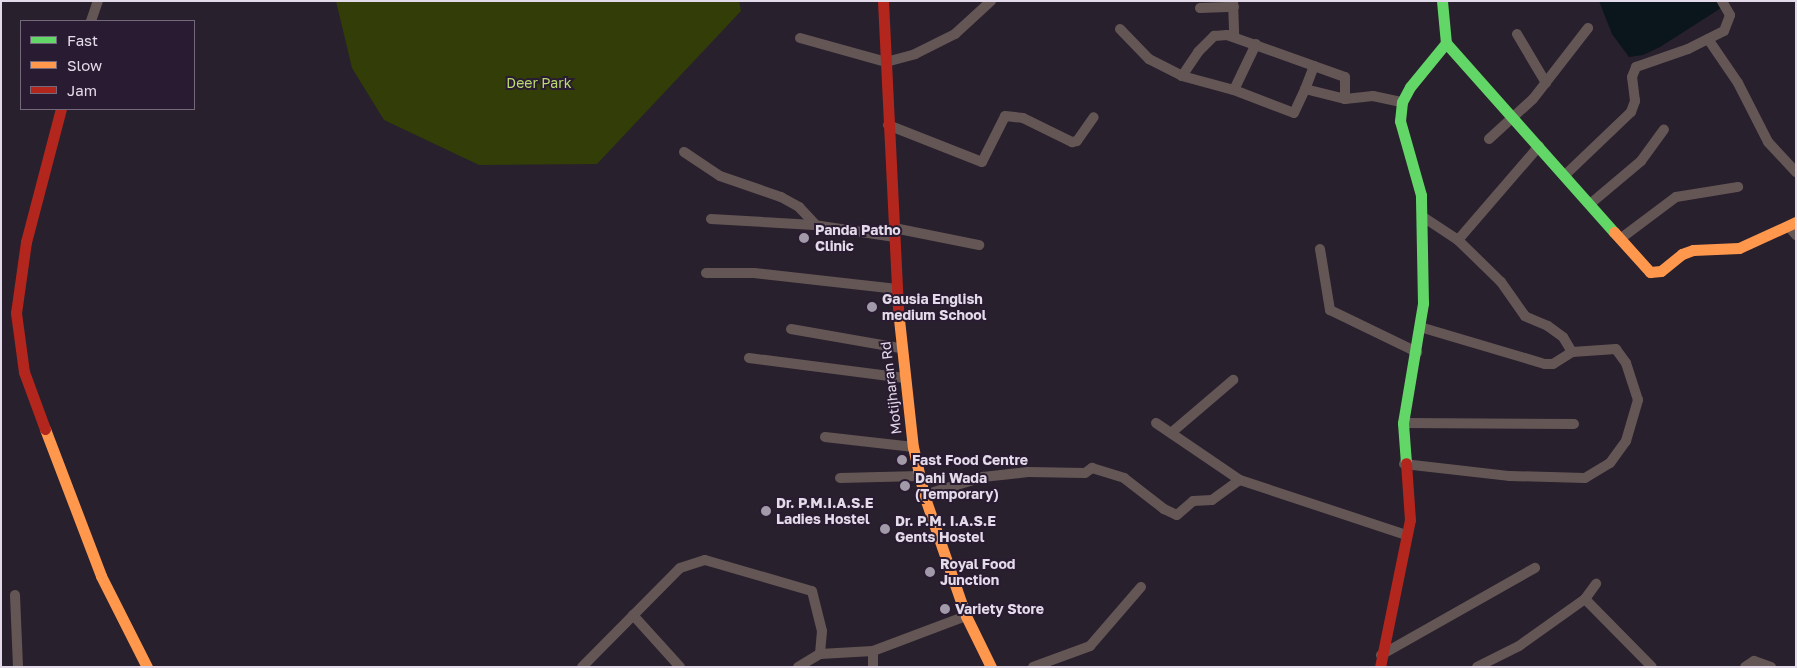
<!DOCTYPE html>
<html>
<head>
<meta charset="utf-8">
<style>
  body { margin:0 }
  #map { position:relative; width:1797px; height:668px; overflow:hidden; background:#28202c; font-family:"Golos Text",sans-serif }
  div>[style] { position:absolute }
  .green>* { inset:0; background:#323d08 }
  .water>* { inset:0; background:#0b161c }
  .street>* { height:10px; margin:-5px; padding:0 5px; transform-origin:5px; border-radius:5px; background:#655656 }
  .fast>* { height:11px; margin:-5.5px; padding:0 5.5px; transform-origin:5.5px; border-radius:5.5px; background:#63d668 }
  .slow>* { height:11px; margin:-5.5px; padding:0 5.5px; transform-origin:5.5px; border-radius:5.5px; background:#ff974d }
  .jam>* { height:11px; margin:-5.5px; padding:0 5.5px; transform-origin:5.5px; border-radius:5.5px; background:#b3261e }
  .dots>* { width:14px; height:14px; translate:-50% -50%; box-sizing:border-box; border:2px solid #291b31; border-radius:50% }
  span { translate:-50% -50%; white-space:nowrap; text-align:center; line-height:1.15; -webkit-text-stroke:4px #291b31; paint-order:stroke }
  .park-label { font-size:14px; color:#bbda6f }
  .poi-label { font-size:14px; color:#e4dbea; font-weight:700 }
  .left { translate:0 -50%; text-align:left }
  .street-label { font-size:14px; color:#e4dbea }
  .frame { position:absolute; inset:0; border:2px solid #e4dbea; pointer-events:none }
  .legend { position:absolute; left:20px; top:20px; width:175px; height:90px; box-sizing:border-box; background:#291b31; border:1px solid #74687b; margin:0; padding:6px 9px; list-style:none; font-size:15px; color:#e4dbea }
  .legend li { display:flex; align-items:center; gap:10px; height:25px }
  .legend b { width:25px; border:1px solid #74687b }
</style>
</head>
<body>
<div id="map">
  <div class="green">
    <div style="clip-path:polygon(336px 1px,739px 1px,741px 11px,597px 164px,479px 165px,384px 120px,352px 68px)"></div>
  </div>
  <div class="water">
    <div style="clip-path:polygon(1599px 1px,1714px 1px,1720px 4px,1721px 8px,1660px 47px,1643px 55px,1629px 57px,1612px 34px)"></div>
  </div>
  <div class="street">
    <div style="left:1233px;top:1px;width:36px;rotate:88deg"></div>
    <div style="left:1200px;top:8px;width:34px;rotate:-2deg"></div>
    <div style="left:91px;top:21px;width:21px;rotate:-71deg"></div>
    <div style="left:1120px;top:29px;width:42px;rotate:46deg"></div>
    <div style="left:1149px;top:59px;width:37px;rotate:27deg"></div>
    <div style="left:1182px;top:76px;width:29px;rotate:-56deg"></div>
    <div style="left:1198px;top:52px;width:23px;rotate:-45deg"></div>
    <div style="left:1214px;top:36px;width:13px;rotate:-4deg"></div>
    <div style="left:1227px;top:35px;width:125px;rotate:19.6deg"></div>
    <div style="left:1345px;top:77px;width:22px;rotate:90deg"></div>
    <div style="left:1345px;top:99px;width:28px;rotate:-6deg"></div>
    <div style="left:1373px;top:96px;width:30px;rotate:12deg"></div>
    <div style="left:1517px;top:34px;width:57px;rotate:59.4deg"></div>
    <div style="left:800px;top:38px;width:89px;rotate:15.6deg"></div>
    <div style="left:886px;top:62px;width:30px;rotate:-15deg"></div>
    <div style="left:915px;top:54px;width:45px;rotate:-26.6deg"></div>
    <div style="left:955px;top:34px;width:49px;rotate:-42.5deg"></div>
    <div style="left:1708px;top:39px;width:53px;rotate:55.7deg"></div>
    <div style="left:1738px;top:83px;width:66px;rotate:63deg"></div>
    <div style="left:1768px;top:142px;width:41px;rotate:47deg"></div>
    <div style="left:1256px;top:44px;width:51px;rotate:115.6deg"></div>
    <div style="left:1234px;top:90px;width:64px;rotate:21deg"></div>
    <div style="left:1294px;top:113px;width:26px;rotate:-65deg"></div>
    <div style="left:1314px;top:66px;width:25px;rotate:111deg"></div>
    <div style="left:1305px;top:89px;width:41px;rotate:14deg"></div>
    <div style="left:1182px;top:76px;width:54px;rotate:15.1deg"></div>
    <div style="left:888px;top:125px;width:101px;rotate:21.5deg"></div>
    <div style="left:982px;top:162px;width:51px;rotate:-63.4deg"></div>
    <div style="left:1005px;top:116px;width:18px;rotate:6deg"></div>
    <div style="left:1023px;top:118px;width:55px;rotate:26.1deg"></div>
    <div style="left:1072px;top:142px;width:5px;rotate:-11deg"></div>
    <div style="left:1077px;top:141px;width:29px;rotate:-55deg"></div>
    <div style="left:1489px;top:139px;width:59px;rotate:-42.3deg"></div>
    <div style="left:1533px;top:99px;width:90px;rotate:-52.2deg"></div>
    <div style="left:684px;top:152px;width:43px;rotate:33.7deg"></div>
    <div style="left:720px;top:176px;width:65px;rotate:19deg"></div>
    <div style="left:781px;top:197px;width:21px;rotate:29deg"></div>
    <div style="left:799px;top:207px;width:26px;rotate:47deg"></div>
    <div style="left:1564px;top:176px;width:93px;rotate:-43.7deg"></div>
    <div style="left:1631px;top:112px;width:12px;rotate:-70deg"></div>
    <div style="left:1635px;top:101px;width:24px;rotate:-97deg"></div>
    <div style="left:1632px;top:77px;width:11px;rotate:-68deg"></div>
    <div style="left:1636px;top:67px;width:55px;rotate:-19.1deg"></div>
    <div style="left:1688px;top:49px;width:40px;rotate:-26.6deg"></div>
    <div style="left:1724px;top:31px;width:17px;rotate:-69deg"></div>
    <div style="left:1730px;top:15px;width:16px;rotate:-120deg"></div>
    <div style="left:1590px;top:204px;width:67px;rotate:-40.1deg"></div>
    <div style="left:1641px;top:161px;width:39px;rotate:-54deg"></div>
    <div style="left:711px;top:219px;width:103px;rotate:3.3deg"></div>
    <div style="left:814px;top:225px;width:82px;rotate:8.4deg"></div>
    <div style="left:1789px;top:227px;width:11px;rotate:49deg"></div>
    <div style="left:894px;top:228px;width:87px;rotate:11.3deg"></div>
    <div style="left:1620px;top:239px;width:70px;rotate:-36.9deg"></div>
    <div style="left:1676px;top:197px;width:63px;rotate:-9.2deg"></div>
    <div style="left:1458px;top:240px;width:124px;rotate:-49.2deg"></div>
    <div style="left:1320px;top:249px;width:62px;rotate:80.7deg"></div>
    <div style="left:1330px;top:310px;width:97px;rotate:25.8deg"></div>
    <div style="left:706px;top:273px;width:48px"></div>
    <div style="left:754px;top:273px;width:144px;rotate:6.4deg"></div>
    <div style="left:1420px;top:327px;width:130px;rotate:16.5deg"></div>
    <div style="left:1545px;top:364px;width:8px"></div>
    <div style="left:1553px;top:364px;width:22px;rotate:-32deg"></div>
    <div style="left:1572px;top:352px;width:17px;rotate:-121deg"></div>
    <div style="left:1563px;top:337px;width:19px;rotate:-144deg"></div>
    <div style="left:1548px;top:326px;width:25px;rotate:-157deg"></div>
    <div style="left:1525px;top:316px;width:42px;rotate:-125.2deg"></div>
    <div style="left:1501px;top:282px;width:60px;rotate:-135.7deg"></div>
    <div style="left:1458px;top:240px;width:42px;rotate:-146.7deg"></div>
    <div style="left:791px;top:329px;width:111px;rotate:9.9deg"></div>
    <div style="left:749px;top:358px;width:157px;rotate:7.3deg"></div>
    <div style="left:1156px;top:423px;width:102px;rotate:34.2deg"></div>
    <div style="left:1240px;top:480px;width:175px;rotate:18.3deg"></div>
    <div style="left:1403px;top:423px;width:171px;rotate:0.3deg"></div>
    <div style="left:1171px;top:433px;width:82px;rotate:-40.5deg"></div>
    <div style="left:825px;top:437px;width:89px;rotate:6.5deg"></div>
    <div style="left:1404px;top:464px;width:107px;rotate:6.5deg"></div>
    <div style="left:1510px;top:476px;width:75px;rotate:1.5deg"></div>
    <div style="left:1585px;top:478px;width:29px;rotate:-31deg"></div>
    <div style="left:1610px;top:463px;width:27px;rotate:-54deg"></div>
    <div style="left:1626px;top:441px;width:43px;rotate:-73.7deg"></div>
    <div style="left:1638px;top:400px;width:39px;rotate:-108deg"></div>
    <div style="left:1626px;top:363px;width:17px;rotate:-126deg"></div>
    <div style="left:1616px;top:349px;width:44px;rotate:176.1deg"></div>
    <div style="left:840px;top:478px;width:80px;rotate:-1.4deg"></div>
    <div style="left:924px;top:495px;width:62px;rotate:-17deg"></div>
    <div style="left:983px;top:477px;width:45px;rotate:-6.3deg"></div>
    <div style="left:1028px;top:472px;width:57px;rotate:1deg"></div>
    <div style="left:1085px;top:473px;width:9px;rotate:-36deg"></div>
    <div style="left:1092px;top:468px;width:34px;rotate:17deg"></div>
    <div style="left:1124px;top:478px;width:51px;rotate:37.8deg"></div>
    <div style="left:1164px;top:509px;width:14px;rotate:25deg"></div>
    <div style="left:1177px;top:515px;width:21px;rotate:-41deg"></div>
    <div style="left:1193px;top:501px;width:19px;rotate:-3deg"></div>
    <div style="left:1212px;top:500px;width:34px;rotate:-36deg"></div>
    <div style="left:15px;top:595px;width:72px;rotate:87.6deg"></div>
    <div style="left:1585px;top:599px;width:95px;rotate:45.4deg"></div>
    <div style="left:633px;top:615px;width:70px;rotate:47.9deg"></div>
    <div style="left:873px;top:651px;width:16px;rotate:90deg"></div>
    <div style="left:1381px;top:655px;width:177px;rotate:-29.5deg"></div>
    <div style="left:582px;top:667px;width:139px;rotate:-45.3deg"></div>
    <div style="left:680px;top:568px;width:26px;rotate:-18deg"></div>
    <div style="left:705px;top:560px;width:111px;rotate:16.2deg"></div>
    <div style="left:812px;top:591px;width:41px;rotate:76deg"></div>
    <div style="left:822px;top:631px;width:23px;rotate:95deg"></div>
    <div style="left:798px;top:667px;width:26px;rotate:-31deg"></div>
    <div style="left:820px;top:654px;width:53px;rotate:-3.2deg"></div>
    <div style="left:873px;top:651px;width:99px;rotate:-20.6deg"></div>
    <div style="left:1033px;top:667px;width:61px;rotate:-20.2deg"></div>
    <div style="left:1090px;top:646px;width:78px;rotate:-49.2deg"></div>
    <div style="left:1477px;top:667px;width:47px;rotate:-26.6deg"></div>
    <div style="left:1519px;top:646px;width:81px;rotate:-35.5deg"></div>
    <div style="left:1585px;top:599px;width:19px;rotate:-54deg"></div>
    <div style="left:1745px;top:667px;width:11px;rotate:-34deg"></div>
    <div style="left:1754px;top:661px;width:18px;rotate:19deg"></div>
  </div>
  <div class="fast">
    <div style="left:1442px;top:1px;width:42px;rotate:84.6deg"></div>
    <div style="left:1446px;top:43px;width:253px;rotate:48.4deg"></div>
    <div style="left:1406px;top:463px;width:40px;rotate:-94.3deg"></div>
    <div style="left:1403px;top:423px;width:122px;rotate:-80.5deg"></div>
    <div style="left:1423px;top:303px;width:108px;rotate:-91.1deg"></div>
    <div style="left:1421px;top:195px;width:77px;rotate:-105.8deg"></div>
    <div style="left:1400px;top:121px;width:19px;rotate:-84deg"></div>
    <div style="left:1402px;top:102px;width:17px;rotate:-62deg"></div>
    <div style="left:1410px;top:87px;width:57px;rotate:-50.7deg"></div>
  </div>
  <div class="slow">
    <div style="left:1614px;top:232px;width:54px;rotate:48deg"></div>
    <div style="left:1650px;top:272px;width:11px;rotate:-5deg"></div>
    <div style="left:1661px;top:271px;width:27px;rotate:-39deg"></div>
    <div style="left:1682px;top:254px;width:12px;rotate:-20deg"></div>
    <div style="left:1693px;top:250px;width:46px;rotate:-2.5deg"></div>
    <div style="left:1739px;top:248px;width:63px;rotate:-24.5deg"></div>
    <div style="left:898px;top:310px;width:138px;rotate:83.8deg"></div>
    <div style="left:913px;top:447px;width:49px;rotate:77.1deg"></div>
    <div style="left:924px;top:495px;width:128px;rotate:70.9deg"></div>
    <div style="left:966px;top:616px;width:57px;rotate:63.9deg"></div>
    <div style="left:45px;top:429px;width:157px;rotate:69.1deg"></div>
    <div style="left:101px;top:576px;width:102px;rotate:63.2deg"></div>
  </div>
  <div class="jam">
    <div style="left:883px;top:1px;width:309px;rotate:87.2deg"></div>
    <div style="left:45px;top:429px;width:61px;rotate:-110.2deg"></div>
    <div style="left:24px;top:372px;width:60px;rotate:-97.7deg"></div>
    <div style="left:16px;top:313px;width:72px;rotate:-82deg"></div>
    <div style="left:26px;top:242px;width:138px;rotate:-75.3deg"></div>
    <div style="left:1380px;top:667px;width:150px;rotate:-78.5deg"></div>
    <div style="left:1410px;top:520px;width:57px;rotate:-94deg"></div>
  </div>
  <div class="dots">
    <div style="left:804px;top:238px;background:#a29aa8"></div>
    <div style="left:872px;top:307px;background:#a29aa8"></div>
    <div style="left:902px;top:460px;background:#a29aa8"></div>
    <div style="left:905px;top:486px;background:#a29aa8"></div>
    <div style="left:766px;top:511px;background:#a29aa8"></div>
    <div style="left:885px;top:529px;background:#a29aa8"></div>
    <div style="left:930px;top:572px;background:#a29aa8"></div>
    <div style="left:945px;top:609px;background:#a29aa8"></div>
  </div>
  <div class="park-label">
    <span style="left:539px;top:83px">Deer Park</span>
  </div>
  <div class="poi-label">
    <span class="left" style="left:815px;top:238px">Panda Patho<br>Clinic</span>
    <span class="left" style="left:882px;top:307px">Gausia English<br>medium School</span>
    <span class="left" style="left:912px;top:460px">Fast Food Centre</span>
    <span class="left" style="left:915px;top:486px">Dahi Wada<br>(Temporary)</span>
    <span class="left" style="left:776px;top:511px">Dr. P.M.I.A.S.E<br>Ladies Hostel</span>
    <span class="left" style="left:895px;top:529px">Dr. P.M. I.A.S.E<br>Gents Hostel</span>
    <span class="left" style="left:940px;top:572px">Royal Food<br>Junction</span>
    <span class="left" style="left:955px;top:609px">Variety Store</span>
  </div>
  <div class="street-label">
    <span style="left:891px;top:388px;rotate:-97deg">Motijharan Rd</span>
  </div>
  <div class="frame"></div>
  <ul class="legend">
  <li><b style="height:6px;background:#63d668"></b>Fast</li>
  <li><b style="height:6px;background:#ff974d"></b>Slow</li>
  <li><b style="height:6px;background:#b3261e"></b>Jam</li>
  </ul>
</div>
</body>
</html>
